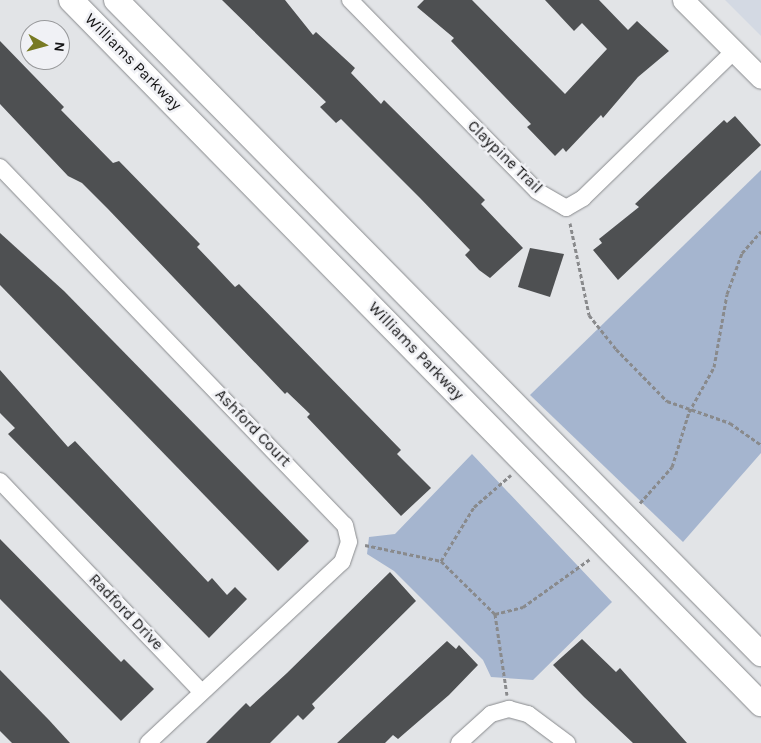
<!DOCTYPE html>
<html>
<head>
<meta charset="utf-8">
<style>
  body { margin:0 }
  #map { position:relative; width:761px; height:743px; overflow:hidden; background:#e2e4e7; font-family:Karla,sans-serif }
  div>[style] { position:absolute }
  .built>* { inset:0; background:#d3d9e3 }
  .green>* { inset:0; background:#a5b5cf }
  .building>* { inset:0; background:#4e5052 }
  .path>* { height:3px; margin-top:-1.5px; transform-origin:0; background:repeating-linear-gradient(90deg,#898a8c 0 4px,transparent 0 6.5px) }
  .roads { filter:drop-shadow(0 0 1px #888a8d) drop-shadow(0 0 1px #888a8d) }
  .minor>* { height:16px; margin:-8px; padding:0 8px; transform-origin:8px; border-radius:8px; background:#fff }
  .tertiary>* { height:21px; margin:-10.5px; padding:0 10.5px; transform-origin:10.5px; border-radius:10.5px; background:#fff }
  .secondary>* { height:24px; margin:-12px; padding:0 12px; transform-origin:12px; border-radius:12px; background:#fff }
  span { translate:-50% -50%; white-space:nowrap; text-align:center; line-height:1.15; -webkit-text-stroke:5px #f0f1f5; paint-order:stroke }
  .street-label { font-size:16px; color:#141415 }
  .north { position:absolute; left:20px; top:20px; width:50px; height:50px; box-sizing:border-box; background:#f0f1f5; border:1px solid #98999b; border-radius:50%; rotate:97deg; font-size:14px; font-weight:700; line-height:20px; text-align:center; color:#141415 }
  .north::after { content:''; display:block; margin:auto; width:18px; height:22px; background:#787a23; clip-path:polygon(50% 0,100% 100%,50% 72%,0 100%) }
</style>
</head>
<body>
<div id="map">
  <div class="built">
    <div style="clip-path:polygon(725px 0,761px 0,761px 36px)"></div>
  </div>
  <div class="green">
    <div style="clip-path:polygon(761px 170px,761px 453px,683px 542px,530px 395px)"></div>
    <div style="clip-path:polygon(472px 454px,612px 602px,533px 680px,491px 677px,483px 660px,394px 571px,367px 554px,369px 537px,395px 534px)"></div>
  </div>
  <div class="building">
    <div style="clip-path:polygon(222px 0,285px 0,313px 35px,316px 32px,355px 68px,351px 73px,381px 104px,384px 100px,485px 200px,481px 204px,523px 248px,490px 278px,479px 270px,465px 255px,470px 250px,420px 198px,341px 119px,336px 123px,320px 107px,326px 102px)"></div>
    <div style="clip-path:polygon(424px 0,472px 0,565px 94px,607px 49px,582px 23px,574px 31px,545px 0,599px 0,628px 30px,637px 21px,669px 51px,638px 77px,603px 118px,601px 115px,566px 152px,563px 148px,555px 156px,527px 127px,531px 124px,451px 41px,454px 38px,417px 7px)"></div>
    <div style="clip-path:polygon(0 41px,64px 107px,61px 110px,113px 163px,119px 161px,200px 244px,197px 247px,218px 269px,235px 287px,239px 284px,401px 450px,397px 454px,431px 488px,401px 516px,307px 417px,310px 414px,287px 392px,285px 394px,108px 209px,82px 183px,68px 176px,0 104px)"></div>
    <div style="clip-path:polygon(735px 116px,761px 145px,618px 280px,593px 250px,602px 243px,599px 239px,639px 207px,635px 204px,724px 120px,727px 123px)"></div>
    <div style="clip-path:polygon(0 233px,64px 291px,309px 541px,278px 571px,0 285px)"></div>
    <div style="clip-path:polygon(530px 248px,564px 254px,550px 297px,518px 287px)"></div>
    <div style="clip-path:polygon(0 370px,68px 447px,75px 441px,208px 582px,212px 578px,227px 595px,235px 587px,247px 599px,209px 638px,8px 434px,15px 428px,0 413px)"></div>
    <div style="clip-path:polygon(0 539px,121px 662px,124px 659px,154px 689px,121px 721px,0 599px)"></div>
    <div style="clip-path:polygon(390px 572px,416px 601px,312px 704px,315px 708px,303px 720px,298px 715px,270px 743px,206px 743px,246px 703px,250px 707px,287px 673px)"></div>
    <div style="clip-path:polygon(582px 639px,616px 672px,620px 668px,687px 743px,633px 743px,584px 697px,553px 665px)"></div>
    <div style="clip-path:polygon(447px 641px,456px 649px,459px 645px,478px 665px,449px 695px,398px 739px,393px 735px,385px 743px,337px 743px)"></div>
    <div style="clip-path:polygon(0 670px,49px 720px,70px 743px,12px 743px,0 731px)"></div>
  </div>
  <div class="path">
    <div style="left:570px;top:223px;width:94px;rotate:78.3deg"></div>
    <div style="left:589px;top:315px;width:43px;rotate:51.5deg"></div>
    <div style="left:616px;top:349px;width:73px;rotate:45.6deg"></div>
    <div style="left:667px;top:401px;width:67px;rotate:19.2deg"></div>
    <div style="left:730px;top:423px;width:38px;rotate:35deg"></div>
    <div style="left:640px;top:503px;width:48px;rotate:-48.4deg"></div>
    <div style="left:672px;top:467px;width:58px;rotate:-72.8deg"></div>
    <div style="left:689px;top:412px;width:51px;rotate:-60.9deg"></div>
    <div style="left:714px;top:367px;width:74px;rotate:-79.9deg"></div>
    <div style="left:727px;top:294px;width:44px;rotate:-69.9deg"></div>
    <div style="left:742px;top:253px;width:29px;rotate:-49deg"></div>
    <div style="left:365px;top:545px;width:78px;rotate:11.9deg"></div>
    <div style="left:441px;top:561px;width:76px;rotate:44.5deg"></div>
    <div style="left:495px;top:614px;width:29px;rotate:-14deg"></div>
    <div style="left:523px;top:607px;width:82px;rotate:-35.6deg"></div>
    <div style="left:441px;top:561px;width:63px;rotate:-58.6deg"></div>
    <div style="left:474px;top:507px;width:49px;rotate:-40.9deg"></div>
    <div style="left:495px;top:614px;width:82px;rotate:81.6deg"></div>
  </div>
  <div class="roads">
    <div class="minor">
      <div style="left:350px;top:0;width:267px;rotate:45.6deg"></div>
      <div style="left:537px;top:191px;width:34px;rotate:30deg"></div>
      <div style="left:566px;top:208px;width:20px;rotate:-30deg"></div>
      <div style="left:583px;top:198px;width:209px;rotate:-44.2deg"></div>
      <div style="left:0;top:167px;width:497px;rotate:46.1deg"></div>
      <div style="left:345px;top:525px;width:17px;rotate:77deg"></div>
      <div style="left:349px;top:542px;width:21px;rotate:109deg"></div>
      <div style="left:342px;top:562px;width:265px;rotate:137deg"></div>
      <div style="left:0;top:481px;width:289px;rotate:46.3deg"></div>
      <div style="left:459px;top:743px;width:43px;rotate:-42.2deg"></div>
      <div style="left:491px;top:714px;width:19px;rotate:-16deg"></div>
      <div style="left:509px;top:709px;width:20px;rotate:15deg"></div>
      <div style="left:528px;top:714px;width:49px;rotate:36.6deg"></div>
    </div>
    <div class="tertiary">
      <div style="left:683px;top:0;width:110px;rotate:45deg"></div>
    </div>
    <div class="secondary">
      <div style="left:71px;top:0;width:986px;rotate:45.58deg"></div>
      <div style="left:116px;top:0;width:919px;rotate:45.4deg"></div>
    </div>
  </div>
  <div class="street-label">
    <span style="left:133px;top:62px;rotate:45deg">Williams Parkway</span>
    <span style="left:505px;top:157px;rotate:44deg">Claypine Trail</span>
    <span style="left:416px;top:351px;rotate:46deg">Williams Parkway</span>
    <span style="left:253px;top:428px;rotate:46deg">Ashford Court</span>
    <span style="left:126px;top:612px;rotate:46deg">Radford Drive</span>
  </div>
  <div class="north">N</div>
</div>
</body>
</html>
